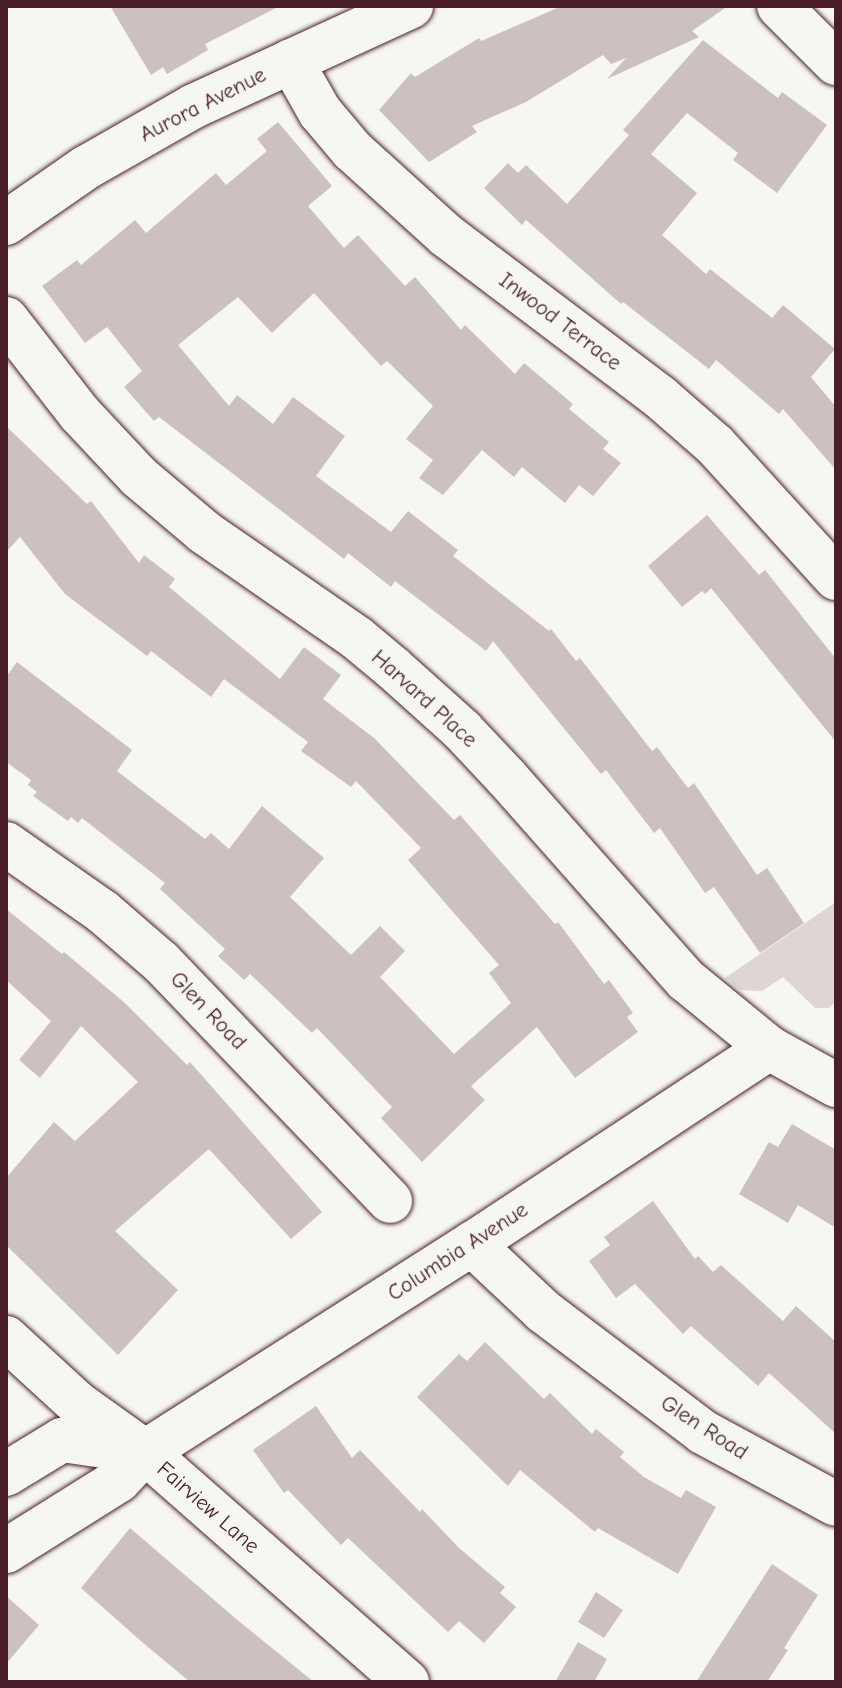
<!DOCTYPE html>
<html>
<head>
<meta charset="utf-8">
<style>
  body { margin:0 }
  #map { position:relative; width:842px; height:1688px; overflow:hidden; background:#f6f6f2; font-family:"Comic Neue",sans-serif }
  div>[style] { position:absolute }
  .green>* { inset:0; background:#ddd6d5 }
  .building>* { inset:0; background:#ccc1c0 }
  .roads { filter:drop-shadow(0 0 2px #4a1f2b) drop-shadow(0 0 2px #4a1f2b) }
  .minor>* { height:44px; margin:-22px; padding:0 22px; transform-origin:22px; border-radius:22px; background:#f6f6f2 }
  span { translate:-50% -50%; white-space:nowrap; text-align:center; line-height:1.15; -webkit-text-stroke:6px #f6f6f2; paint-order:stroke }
  .street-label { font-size:22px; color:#4a1f2b }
  .frame { position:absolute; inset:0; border:8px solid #4a1f2b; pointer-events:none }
</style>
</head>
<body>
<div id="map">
  <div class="green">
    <div style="clip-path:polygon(836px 902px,836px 1001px,829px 1008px,815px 1008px,783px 977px,762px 991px,740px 990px,725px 978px)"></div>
  </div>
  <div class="building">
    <div style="clip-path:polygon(110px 6px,280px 6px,205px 44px,208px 50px,167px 74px,163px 67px,151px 75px)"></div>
    <div style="clip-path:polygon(562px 6px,728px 6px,692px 31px,699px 37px,607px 79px,626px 58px,611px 64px,603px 55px,526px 102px,472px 126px,477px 132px,429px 162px,379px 110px,411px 73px,415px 77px,479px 38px,481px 41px)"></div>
    <div style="clip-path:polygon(703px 40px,778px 98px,782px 92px,827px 125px,777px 193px,733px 160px,738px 153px,687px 113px,651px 154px,697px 193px,662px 235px,706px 274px,710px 269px,772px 318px,783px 305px,835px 349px,811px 377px,836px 407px,836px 470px,783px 409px,779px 414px,716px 360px,709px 369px,623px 302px,621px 304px,526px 220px,522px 225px,484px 188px,508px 163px,518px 173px,526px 165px,567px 204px,629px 135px,623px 130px)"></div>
    <div style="clip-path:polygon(278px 122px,332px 186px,308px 206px,344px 248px,358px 235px,405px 286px,415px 277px,461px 330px,465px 325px,515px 374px,524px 363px,573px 404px,569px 409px,609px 442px,603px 449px,621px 463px,593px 496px,579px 485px,565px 503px,522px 467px,514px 477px,482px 450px,443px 495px,419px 478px,433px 460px,406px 439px,433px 406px,387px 361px,381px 366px,314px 293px,272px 333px,238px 297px,178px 345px,229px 406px,237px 395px,273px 424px,293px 397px,345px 436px,316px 476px,391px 532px,408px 511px,458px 550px,453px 556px,549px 631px,551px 629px,576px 661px,580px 658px,652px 751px,657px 747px,688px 788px,694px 783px,757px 875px,767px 868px,804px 923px,760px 953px,714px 887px,705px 893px,660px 828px,654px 833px,606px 770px,601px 774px,493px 641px,486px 651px,395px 581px,391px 587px,348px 553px,344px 559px,159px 417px,154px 421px,124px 387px,142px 371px,107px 327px,85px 343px,42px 286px,77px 260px,81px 265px,135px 220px,146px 233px,216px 173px,226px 185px,267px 151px,257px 139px)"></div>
    <div style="clip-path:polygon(6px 426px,87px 504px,91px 501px,139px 563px,144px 555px,175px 579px,169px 587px,280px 679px,304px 647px,341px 675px,323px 699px,374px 738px,454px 820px,460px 815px,555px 924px,558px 922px,604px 984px,609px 980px,633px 1013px,627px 1017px,638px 1032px,575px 1078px,537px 1027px,471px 1086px,485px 1100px,422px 1162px,381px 1118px,392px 1107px,317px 1028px,312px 1033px,250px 974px,244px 980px,218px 956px,225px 949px,160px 889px,165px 883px,82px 818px,78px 823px,71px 817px,68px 821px,33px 796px,37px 792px,28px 785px,31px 780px,6px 762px,6px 677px,17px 662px,132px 750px,117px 771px,205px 839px,211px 833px,229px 849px,262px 806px,324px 858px,290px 897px,351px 955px,380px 926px,405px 951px,380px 977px,454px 1054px,511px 1003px,489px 973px,499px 965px,408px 860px,421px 848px,356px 781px,351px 787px,301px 751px,308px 742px,224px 679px,211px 697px,151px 651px,147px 656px,65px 594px,20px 537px,6px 552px)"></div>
    <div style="clip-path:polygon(707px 515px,759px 575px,765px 570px,836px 659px,836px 742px,711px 588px,705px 594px,702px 591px,682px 607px,648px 566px)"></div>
    <div style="clip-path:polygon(6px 909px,62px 954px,64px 952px,125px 1003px,187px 1065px,190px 1062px,322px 1212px,291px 1239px,209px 1149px,115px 1231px,178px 1290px,118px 1355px,6px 1245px,6px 1178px,54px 1122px,75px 1141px,138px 1082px,81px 1026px,40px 1078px,19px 1060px,51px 1021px,6px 980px)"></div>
    <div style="clip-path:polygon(792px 1124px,836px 1150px,836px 1228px,798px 1205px,788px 1223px,739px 1194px,769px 1142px,778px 1147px)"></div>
    <div style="clip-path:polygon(653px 1201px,695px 1259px,698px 1256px,713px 1272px,721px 1265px,783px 1321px,796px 1306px,836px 1342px,836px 1434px,769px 1373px,758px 1386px,691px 1326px,683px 1334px,635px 1284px,616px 1298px,589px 1261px,610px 1245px,604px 1237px)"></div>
    <div style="clip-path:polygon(485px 1342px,544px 1399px,550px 1393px,592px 1434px,596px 1429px,624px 1452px,620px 1457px,644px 1477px,681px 1498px,686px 1490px,716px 1507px,678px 1574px,598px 1528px,595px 1532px,520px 1470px,508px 1486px,417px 1397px,459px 1354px,467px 1361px)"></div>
    <div style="clip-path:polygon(316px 1406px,352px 1458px,360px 1450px,420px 1512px,422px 1509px,458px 1547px,505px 1587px,500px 1593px,516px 1607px,484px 1643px,459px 1621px,448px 1632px,348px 1538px,341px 1545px,288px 1490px,284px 1493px,253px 1450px)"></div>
    <div style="clip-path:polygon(130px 1528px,241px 1623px,314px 1682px,190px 1682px,142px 1642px,81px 1588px)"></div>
    <div style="clip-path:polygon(772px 1564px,818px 1595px,784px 1648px,788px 1650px,767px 1682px,696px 1682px)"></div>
    <div style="clip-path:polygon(596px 1592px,623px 1610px,604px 1638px,578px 1622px)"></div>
    <div style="clip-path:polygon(6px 1596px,39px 1625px,6px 1664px)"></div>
    <div style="clip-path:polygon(578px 1642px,607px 1659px,594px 1682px,555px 1682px)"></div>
  </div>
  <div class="roads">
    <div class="minor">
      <div style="left:779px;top:6px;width:81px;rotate:45deg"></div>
      <div style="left:291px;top:61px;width:59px;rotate:60.4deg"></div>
      <div style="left:320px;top:112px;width:50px;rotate:49.9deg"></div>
      <div style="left:352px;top:150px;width:128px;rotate:42.2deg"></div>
      <div style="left:447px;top:236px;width:267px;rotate:37.1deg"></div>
      <div style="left:660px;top:397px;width:73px;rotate:41.1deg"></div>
      <div style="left:715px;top:445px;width:180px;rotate:47.7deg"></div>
      <div style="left:6px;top:223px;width:98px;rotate:-34.7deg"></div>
      <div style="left:87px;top:167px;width:123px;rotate:-29.7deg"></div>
      <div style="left:194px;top:106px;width:239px;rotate:-24.7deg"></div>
      <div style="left:6px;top:319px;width:120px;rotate:52.1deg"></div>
      <div style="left:80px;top:414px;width:86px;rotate:46.9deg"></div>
      <div style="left:139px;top:477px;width:85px;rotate:40.2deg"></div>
      <div style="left:204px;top:532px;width:186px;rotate:34.7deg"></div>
      <div style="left:357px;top:638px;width:47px;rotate:39.8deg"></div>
      <div style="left:393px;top:668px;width:93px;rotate:41.9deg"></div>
      <div style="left:462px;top:730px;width:66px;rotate:46.8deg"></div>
      <div style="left:507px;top:778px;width:270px;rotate:48.5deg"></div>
      <div style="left:686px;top:980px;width:107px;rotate:39.3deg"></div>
      <div style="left:769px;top:1048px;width:77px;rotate:28.9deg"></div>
      <div style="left:6px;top:844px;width:118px;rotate:35deg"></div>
      <div style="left:103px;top:912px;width:77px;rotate:40.8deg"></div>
      <div style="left:161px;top:962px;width:331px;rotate:46.2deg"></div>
      <div style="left:472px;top:1244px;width:98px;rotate:43.3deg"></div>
      <div style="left:543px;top:1311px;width:201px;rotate:37.1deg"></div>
      <div style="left:703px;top:1432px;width:151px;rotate:28.4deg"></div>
      <div style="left:6px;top:1338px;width:98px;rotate:42.5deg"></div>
      <div style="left:78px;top:1404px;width:82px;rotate:35.6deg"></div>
      <div style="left:145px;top:1452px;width:349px;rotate:41.3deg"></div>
      <div style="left:6px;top:1474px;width:66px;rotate:-31.3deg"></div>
      <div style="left:62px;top:1440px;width:77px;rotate:8.2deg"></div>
      <div style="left:6px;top:1551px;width:133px;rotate:-32.1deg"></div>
      <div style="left:119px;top:1480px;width:38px;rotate:-47deg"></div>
      <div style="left:145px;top:1452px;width:388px;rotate:-32.5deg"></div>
      <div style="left:472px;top:1244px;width:356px;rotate:-33.4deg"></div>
    </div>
  </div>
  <div class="street-label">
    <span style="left:203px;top:105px;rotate:-27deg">Aurora Avenue</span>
    <span style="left:560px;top:322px;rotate:37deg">Inwood Terrace</span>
    <span style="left:424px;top:699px;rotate:42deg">Harvard Place</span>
    <span style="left:208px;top:1011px;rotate:46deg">Glen Road</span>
    <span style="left:458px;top:1252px;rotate:-33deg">Columbia Avenue</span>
    <span style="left:704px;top:1428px;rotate:33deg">Glen Road</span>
    <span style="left:208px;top:1508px;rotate:41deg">Fairview Lane</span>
  </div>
  <div class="frame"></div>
</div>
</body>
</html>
